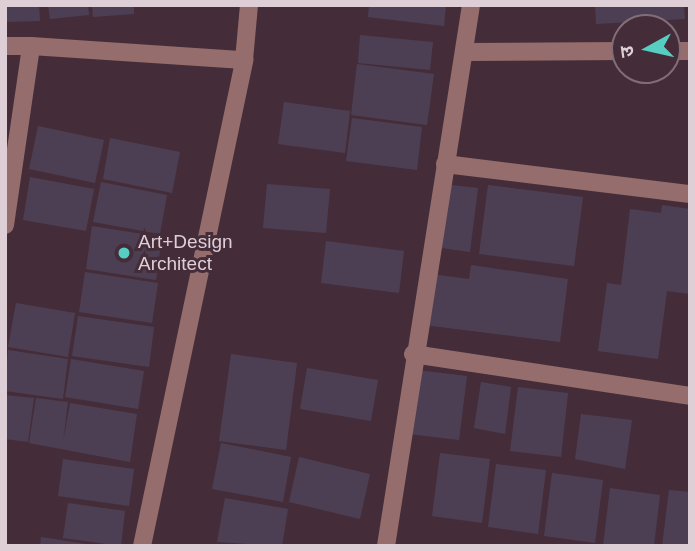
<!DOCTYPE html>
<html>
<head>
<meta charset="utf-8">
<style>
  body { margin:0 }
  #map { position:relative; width:695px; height:551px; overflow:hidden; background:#442d39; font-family:Arial,"Noto Sans Devanagari",sans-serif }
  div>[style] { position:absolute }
  .building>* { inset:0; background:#4d3f53 }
  .minor>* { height:18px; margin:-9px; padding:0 9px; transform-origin:9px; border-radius:9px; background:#966d6d }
  .dots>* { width:19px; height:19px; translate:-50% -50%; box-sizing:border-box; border:4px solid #442d39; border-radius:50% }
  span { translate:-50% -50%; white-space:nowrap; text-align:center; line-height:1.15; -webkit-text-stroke:6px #442d39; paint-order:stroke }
  .poi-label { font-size:19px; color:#decfd7 }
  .left { translate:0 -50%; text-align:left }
  .frame { position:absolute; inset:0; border:7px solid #decfd7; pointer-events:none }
  .north { position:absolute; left:611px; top:14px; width:70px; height:70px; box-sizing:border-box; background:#442d39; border:2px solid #826e78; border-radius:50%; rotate:262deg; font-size:19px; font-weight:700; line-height:28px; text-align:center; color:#decfd7 }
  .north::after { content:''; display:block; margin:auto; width:24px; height:32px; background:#57cec2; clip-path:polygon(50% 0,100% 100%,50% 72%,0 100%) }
</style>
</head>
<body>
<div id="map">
  <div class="building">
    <div style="clip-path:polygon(5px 5px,39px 5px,40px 21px,5px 22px)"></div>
    <div style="clip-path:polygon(48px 5px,88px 5px,89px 15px,50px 19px)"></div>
    <div style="clip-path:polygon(92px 5px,134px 5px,134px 14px,93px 17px)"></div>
    <div style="clip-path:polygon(369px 5px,446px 5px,444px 26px,368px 17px)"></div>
    <div style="clip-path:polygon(595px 5px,684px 5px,685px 19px,596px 24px)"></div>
    <div style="clip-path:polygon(360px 35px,433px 42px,430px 70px,358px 63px)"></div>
    <div style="clip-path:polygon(357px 64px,434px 74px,427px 125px,351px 115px)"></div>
    <div style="clip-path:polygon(284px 102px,350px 111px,345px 153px,278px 144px)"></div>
    <div style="clip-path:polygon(352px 118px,422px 127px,417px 170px,346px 161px)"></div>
    <div style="clip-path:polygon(38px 126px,104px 140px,95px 183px,29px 169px)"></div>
    <div style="clip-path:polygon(110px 138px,180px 152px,172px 193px,103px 179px)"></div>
    <div style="clip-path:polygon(30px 177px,94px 189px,86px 231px,23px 220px)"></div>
    <div style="clip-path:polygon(101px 182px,167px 195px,160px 234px,93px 222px)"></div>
    <div style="clip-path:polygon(267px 184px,330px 189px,326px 233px,263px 228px)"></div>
    <div style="clip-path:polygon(443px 184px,478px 188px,470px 252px,435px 247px)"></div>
    <div style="clip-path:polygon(488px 185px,583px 197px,574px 266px,479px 254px)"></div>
    <div style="clip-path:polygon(662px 205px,690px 209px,690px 294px,667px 291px,658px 359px,598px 351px,607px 283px,621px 285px,630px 209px,661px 213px)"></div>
    <div style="clip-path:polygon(92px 226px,162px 237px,156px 280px,86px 269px)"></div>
    <div style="clip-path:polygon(326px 241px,404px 251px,399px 293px,321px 283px)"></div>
    <div style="clip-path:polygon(471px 265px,568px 279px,560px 342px,424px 325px,431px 274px,469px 279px)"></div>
    <div style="clip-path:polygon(85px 272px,158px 283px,152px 323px,79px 312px)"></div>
    <div style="clip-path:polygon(16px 303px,75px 313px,68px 357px,8px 347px)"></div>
    <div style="clip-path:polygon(78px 316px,154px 327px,149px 367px,72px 356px)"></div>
    <div style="clip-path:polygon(8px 350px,68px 359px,63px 399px,5px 391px)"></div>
    <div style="clip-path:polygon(231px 354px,297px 363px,286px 450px,219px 441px)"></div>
    <div style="clip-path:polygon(71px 359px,144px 371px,138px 409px,65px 397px)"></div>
    <div style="clip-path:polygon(307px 368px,378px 380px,371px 421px,300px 409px)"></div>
    <div style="clip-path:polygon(417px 370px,467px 376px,459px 440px,409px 434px)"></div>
    <div style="clip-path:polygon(481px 382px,511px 387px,505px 434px,474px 428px)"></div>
    <div style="clip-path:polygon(518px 387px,568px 393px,561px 457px,510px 451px)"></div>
    <div style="clip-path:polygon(5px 395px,34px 398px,28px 442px,5px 439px)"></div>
    <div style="clip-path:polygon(36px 398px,68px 402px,63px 442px,70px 403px,137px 414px,130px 462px,29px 443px)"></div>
    <div style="clip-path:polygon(581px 414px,632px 420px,625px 469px,575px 459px)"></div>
    <div style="clip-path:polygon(221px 443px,291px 457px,283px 502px,212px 489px)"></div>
    <div style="clip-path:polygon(440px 453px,490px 459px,482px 523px,432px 516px)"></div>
    <div style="clip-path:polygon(299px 457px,370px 474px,360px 519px,289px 502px)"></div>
    <div style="clip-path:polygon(63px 459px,134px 469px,129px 506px,58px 496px)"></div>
    <div style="clip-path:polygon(496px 464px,546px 470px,538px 534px,488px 527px)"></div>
    <div style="clip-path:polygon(552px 473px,603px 480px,595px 543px,544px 536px)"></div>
    <div style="clip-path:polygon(610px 488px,660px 495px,654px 546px,603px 546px)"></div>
    <div style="clip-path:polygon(669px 490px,690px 492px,690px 546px,662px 546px)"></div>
    <div style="clip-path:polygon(225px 498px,288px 509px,282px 546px,217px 542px)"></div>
    <div style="clip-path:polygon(68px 503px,125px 511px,121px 546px,63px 538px)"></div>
    <div style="clip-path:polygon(41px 537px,86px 544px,86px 546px,40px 546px)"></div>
  </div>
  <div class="minor">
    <div style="left:5px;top:46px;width:26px"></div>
    <div style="left:667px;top:51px;width:23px"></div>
    <div style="left:464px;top:52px;width:161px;rotate:-0.4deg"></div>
    <div style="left:445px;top:164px;width:247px;rotate:7deg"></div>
    <div style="left:5px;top:225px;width:181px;rotate:-81.7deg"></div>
    <div style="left:31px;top:46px;width:213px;rotate:3.8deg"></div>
    <div style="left:413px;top:354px;width:280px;rotate:8.6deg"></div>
    <div style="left:142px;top:546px;width:497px;rotate:-78.1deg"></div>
    <div style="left:244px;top:60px;width:55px;rotate:-84.8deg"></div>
    <div style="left:386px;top:546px;width:548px;rotate:-81.07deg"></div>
  </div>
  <div class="dots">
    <div style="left:124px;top:253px;background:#57cec2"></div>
  </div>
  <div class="poi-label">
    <span class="left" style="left:138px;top:253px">Art+Design<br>Architect</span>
  </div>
  <div class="frame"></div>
  <div class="north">उ</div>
</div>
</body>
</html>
